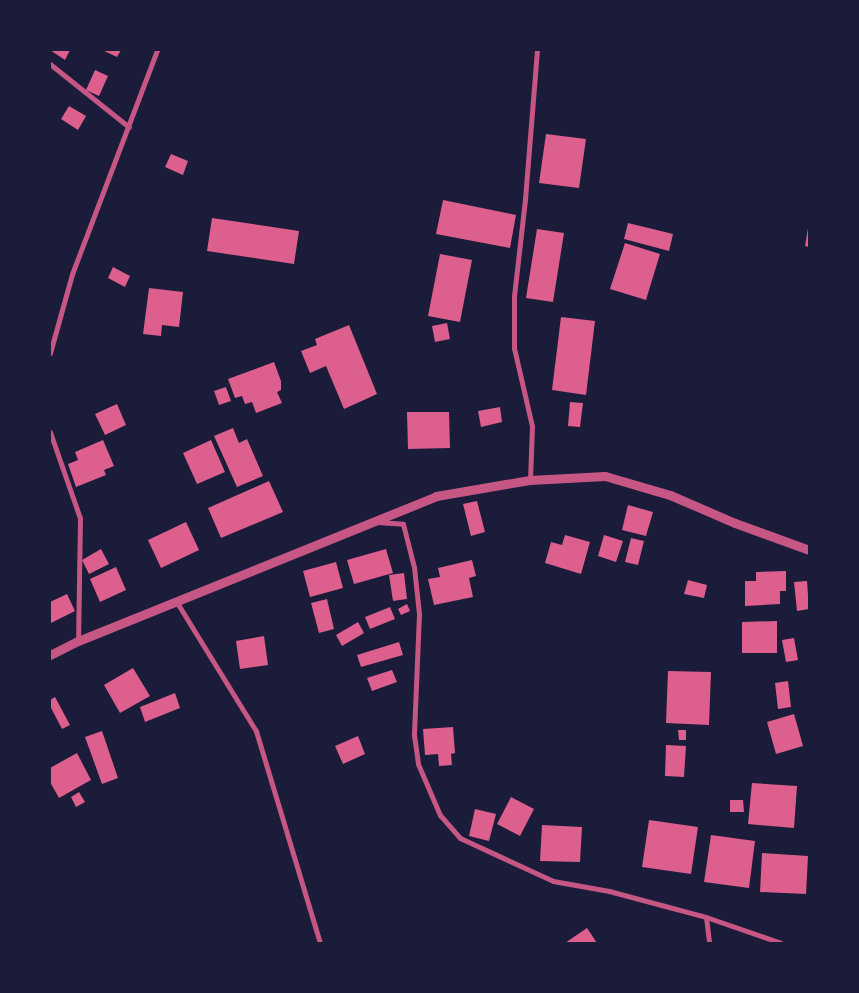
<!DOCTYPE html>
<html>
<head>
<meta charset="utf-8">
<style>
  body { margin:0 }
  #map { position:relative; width:859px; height:993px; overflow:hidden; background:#1b1b3a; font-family:Barlow,sans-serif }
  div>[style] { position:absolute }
  .building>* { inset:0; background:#dd5f8e }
  .minor>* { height:5px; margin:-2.5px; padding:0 2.5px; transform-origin:2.5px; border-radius:2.5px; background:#c65784 }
  .tertiary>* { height:9px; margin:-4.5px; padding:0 4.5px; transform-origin:4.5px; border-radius:4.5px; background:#c65784 }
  span { translate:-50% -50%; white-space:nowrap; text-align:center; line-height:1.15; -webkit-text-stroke:4.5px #1b1b3a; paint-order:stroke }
  .frame { position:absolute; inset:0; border:51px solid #1b1b3a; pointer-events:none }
</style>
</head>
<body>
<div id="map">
  <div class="building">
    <div style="clip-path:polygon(50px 50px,70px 50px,65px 60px)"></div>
    <div style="clip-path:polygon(102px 50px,121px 50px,117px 57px)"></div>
    <div style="clip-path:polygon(95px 70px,108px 76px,99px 96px,86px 90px)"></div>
    <div style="clip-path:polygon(69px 106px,86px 116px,78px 130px,61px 119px)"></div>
    <div style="clip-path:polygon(546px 134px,586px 139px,579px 188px,539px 183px)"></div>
    <div style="clip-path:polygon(171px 154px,188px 161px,183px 175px,165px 167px)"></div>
    <div style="clip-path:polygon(443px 200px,516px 215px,510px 248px,436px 234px)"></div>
    <div style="clip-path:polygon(212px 218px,299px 231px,294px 264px,207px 251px)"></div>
    <div style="clip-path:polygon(809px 222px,809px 247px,805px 246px)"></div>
    <div style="clip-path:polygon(628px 223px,673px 234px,669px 251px,624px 239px)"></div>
    <div style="clip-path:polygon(537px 229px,564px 233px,553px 302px,526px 298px)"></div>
    <div style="clip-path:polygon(625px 243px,660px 254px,646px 300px,610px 289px)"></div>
    <div style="clip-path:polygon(440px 254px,472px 260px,460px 322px,428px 316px)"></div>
    <div style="clip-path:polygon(113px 267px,130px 276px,125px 287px,108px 278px)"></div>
    <div style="clip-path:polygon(149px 288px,183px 292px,179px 327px,162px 325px,161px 336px,143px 334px)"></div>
    <div style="clip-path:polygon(561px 317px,595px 321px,586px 395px,552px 390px)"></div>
    <div style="clip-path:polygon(447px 323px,450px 339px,435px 342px,432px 326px)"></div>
    <div style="clip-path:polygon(349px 325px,377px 394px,344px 409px,326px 366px,310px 373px,301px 351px,317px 345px,315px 339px)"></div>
    <div style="clip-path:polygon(274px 362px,281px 381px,281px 390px,277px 392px,282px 403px,256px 413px,252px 402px,245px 404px,242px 396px,235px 398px,228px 379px)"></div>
    <div style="clip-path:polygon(226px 387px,231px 401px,219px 405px,214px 391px)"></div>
    <div style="clip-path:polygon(570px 402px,583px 403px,580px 427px,568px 426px)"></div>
    <div style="clip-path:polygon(117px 404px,126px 425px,105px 435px,95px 414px)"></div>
    <div style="clip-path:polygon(500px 407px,502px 422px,481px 427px,478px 411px)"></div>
    <div style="clip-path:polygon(407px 412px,449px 412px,450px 448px,408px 449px)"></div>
    <div style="clip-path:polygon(233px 428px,239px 443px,247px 439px,263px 476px,237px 487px,214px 436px)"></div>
    <div style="clip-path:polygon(103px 440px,114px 466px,104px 470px,106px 475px,76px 487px,68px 464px,78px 460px,75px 452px)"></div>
    <div style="clip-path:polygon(211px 440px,225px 472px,197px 484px,183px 453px)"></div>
    <div style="clip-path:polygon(269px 481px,283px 512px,221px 538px,208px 508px)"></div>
    <div style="clip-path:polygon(477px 501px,485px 532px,471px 536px,463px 504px)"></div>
    <div style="clip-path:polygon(628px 505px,653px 512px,646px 536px,622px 530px)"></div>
    <div style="clip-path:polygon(186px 522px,199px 550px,161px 568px,148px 540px)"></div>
    <div style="clip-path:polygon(565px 535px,590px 542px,581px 574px,545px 563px,551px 542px,562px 545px)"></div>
    <div style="clip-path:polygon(604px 535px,623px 541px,616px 562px,598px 556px)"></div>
    <div style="clip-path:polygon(631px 538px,644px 541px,638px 565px,625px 562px)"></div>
    <div style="clip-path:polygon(101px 549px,109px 564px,89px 574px,82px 560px)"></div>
    <div style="clip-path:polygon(386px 549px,393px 573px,354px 584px,347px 560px)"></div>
    <div style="clip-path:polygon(472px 560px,476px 576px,469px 578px,473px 597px,434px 605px,428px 579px,440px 577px,438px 568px)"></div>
    <div style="clip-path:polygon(336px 562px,343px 588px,310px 597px,303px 571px)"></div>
    <div style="clip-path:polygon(116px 567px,126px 590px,100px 602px,90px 579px)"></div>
    <div style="clip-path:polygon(786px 571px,786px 591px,780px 591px,780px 604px,745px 606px,745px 581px,756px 581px,756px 572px)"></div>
    <div style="clip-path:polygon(404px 573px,407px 599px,393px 601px,389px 575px)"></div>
    <div style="clip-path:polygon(688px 580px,707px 585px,704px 598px,684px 594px)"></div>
    <div style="clip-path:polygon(807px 581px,809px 609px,797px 611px,794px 582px)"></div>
    <div style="clip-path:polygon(67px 594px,75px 611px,51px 623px,50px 602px)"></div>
    <div style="clip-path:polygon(327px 599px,334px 629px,319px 633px,311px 603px)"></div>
    <div style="clip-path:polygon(407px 604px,410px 611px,401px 615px,398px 609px)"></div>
    <div style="clip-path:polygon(390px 607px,395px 619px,370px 629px,365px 617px)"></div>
    <div style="clip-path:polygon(777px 621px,777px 653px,742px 653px,742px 622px)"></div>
    <div style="clip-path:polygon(358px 622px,364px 633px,342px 646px,336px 635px)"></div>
    <div style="clip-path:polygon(264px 636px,268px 665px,240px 669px,236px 641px)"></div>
    <div style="clip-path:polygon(794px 638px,798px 660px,786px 662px,782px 640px)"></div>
    <div style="clip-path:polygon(399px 642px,403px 655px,361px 667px,357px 655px)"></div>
    <div style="clip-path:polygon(133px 668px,150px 696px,120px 713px,104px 685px)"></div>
    <div style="clip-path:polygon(392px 670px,397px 682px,372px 691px,367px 678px)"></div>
    <div style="clip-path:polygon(668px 671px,711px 672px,709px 725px,666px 723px)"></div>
    <div style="clip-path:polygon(788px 681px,791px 707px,778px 709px,775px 683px)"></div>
    <div style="clip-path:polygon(175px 693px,180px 708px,145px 722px,140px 707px)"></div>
    <div style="clip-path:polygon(55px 697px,70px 725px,62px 729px,50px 706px,50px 700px)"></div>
    <div style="clip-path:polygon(794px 714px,803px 746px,776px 754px,767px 722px)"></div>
    <div style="clip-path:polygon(453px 727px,455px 753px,451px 754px,452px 765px,439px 766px,438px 754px,425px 755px,423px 729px)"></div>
    <div style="clip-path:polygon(678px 730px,686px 730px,686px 740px,679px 740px)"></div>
    <div style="clip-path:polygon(102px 731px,118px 778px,102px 784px,85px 737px)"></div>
    <div style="clip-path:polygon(358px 736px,365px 754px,343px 764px,335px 746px)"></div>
    <div style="clip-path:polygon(666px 745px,686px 746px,684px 777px,665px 776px)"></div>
    <div style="clip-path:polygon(77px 753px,91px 780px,59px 798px,50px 782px,50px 768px)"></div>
    <div style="clip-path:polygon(752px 783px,797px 786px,794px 828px,748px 824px)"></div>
    <div style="clip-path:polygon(79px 792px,85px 802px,76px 807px,71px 797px)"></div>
    <div style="clip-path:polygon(511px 797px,534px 809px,520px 836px,497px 824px)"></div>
    <div style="clip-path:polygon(730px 800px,743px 800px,744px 812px,730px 812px)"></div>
    <div style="clip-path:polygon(475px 809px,496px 814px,489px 841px,469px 836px)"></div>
    <div style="clip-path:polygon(649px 820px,698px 827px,691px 874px,642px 867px)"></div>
    <div style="clip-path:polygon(542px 825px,582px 827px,580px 862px,540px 861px)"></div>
    <div style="clip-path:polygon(711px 835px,755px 841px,749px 888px,704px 882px)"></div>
    <div style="clip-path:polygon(762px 853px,808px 856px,806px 894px,760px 892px)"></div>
    <div style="clip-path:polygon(587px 928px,597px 943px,565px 943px)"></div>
  </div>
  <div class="minor">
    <div style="left:50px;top:64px;width:101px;rotate:38.6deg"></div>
    <div style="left:50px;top:353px;width:82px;rotate:-74.4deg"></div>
    <div style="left:72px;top:274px;width:240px;rotate:-69.2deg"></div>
    <div style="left:50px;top:432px;width:91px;rotate:70.8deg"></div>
    <div style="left:80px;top:518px;width:123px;rotate:90.9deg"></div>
    <div style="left:530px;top:480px;width:54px;rotate:-87.9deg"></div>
    <div style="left:532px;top:426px;width:80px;rotate:-103deg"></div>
    <div style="left:514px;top:348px;width:52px;rotate:-90deg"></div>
    <div style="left:514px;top:296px;width:98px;rotate:-83.5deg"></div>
    <div style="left:525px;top:199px;width:149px;rotate:-85.4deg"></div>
    <div style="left:377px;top:522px;width:26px;rotate:4deg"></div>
    <div style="left:403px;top:524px;width:44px;rotate:75.7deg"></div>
    <div style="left:414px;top:567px;width:47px;rotate:83.9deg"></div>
    <div style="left:419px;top:614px;width:121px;rotate:92.4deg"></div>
    <div style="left:414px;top:735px;width:29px;rotate:82deg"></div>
    <div style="left:418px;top:764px;width:56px;rotate:66.7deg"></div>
    <div style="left:440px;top:815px;width:30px;rotate:49deg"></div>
    <div style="left:460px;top:838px;width:102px;rotate:24.8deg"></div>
    <div style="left:553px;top:881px;width:57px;rotate:10.1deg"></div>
    <div style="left:609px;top:891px;width:100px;rotate:15deg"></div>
    <div style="left:706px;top:917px;width:79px;rotate:19.1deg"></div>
    <div style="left:176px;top:601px;width:153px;rotate:58.4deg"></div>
    <div style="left:256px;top:731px;width:221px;rotate:73.2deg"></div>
    <div style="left:706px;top:917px;width:26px;rotate:83deg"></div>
  </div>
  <div class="tertiary">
    <div style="left:50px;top:655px;width:31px;rotate:-27deg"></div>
    <div style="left:78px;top:641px;width:386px;rotate:-22deg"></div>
    <div style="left:436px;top:496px;width:95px;rotate:-9.7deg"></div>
    <div style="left:530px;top:480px;width:75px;rotate:-3.1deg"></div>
    <div style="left:605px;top:476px;width:68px;rotate:16.3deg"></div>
    <div style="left:670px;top:495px;width:71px;rotate:23.3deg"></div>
    <div style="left:735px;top:523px;width:79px;rotate:20deg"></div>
  </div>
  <div class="frame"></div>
</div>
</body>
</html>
